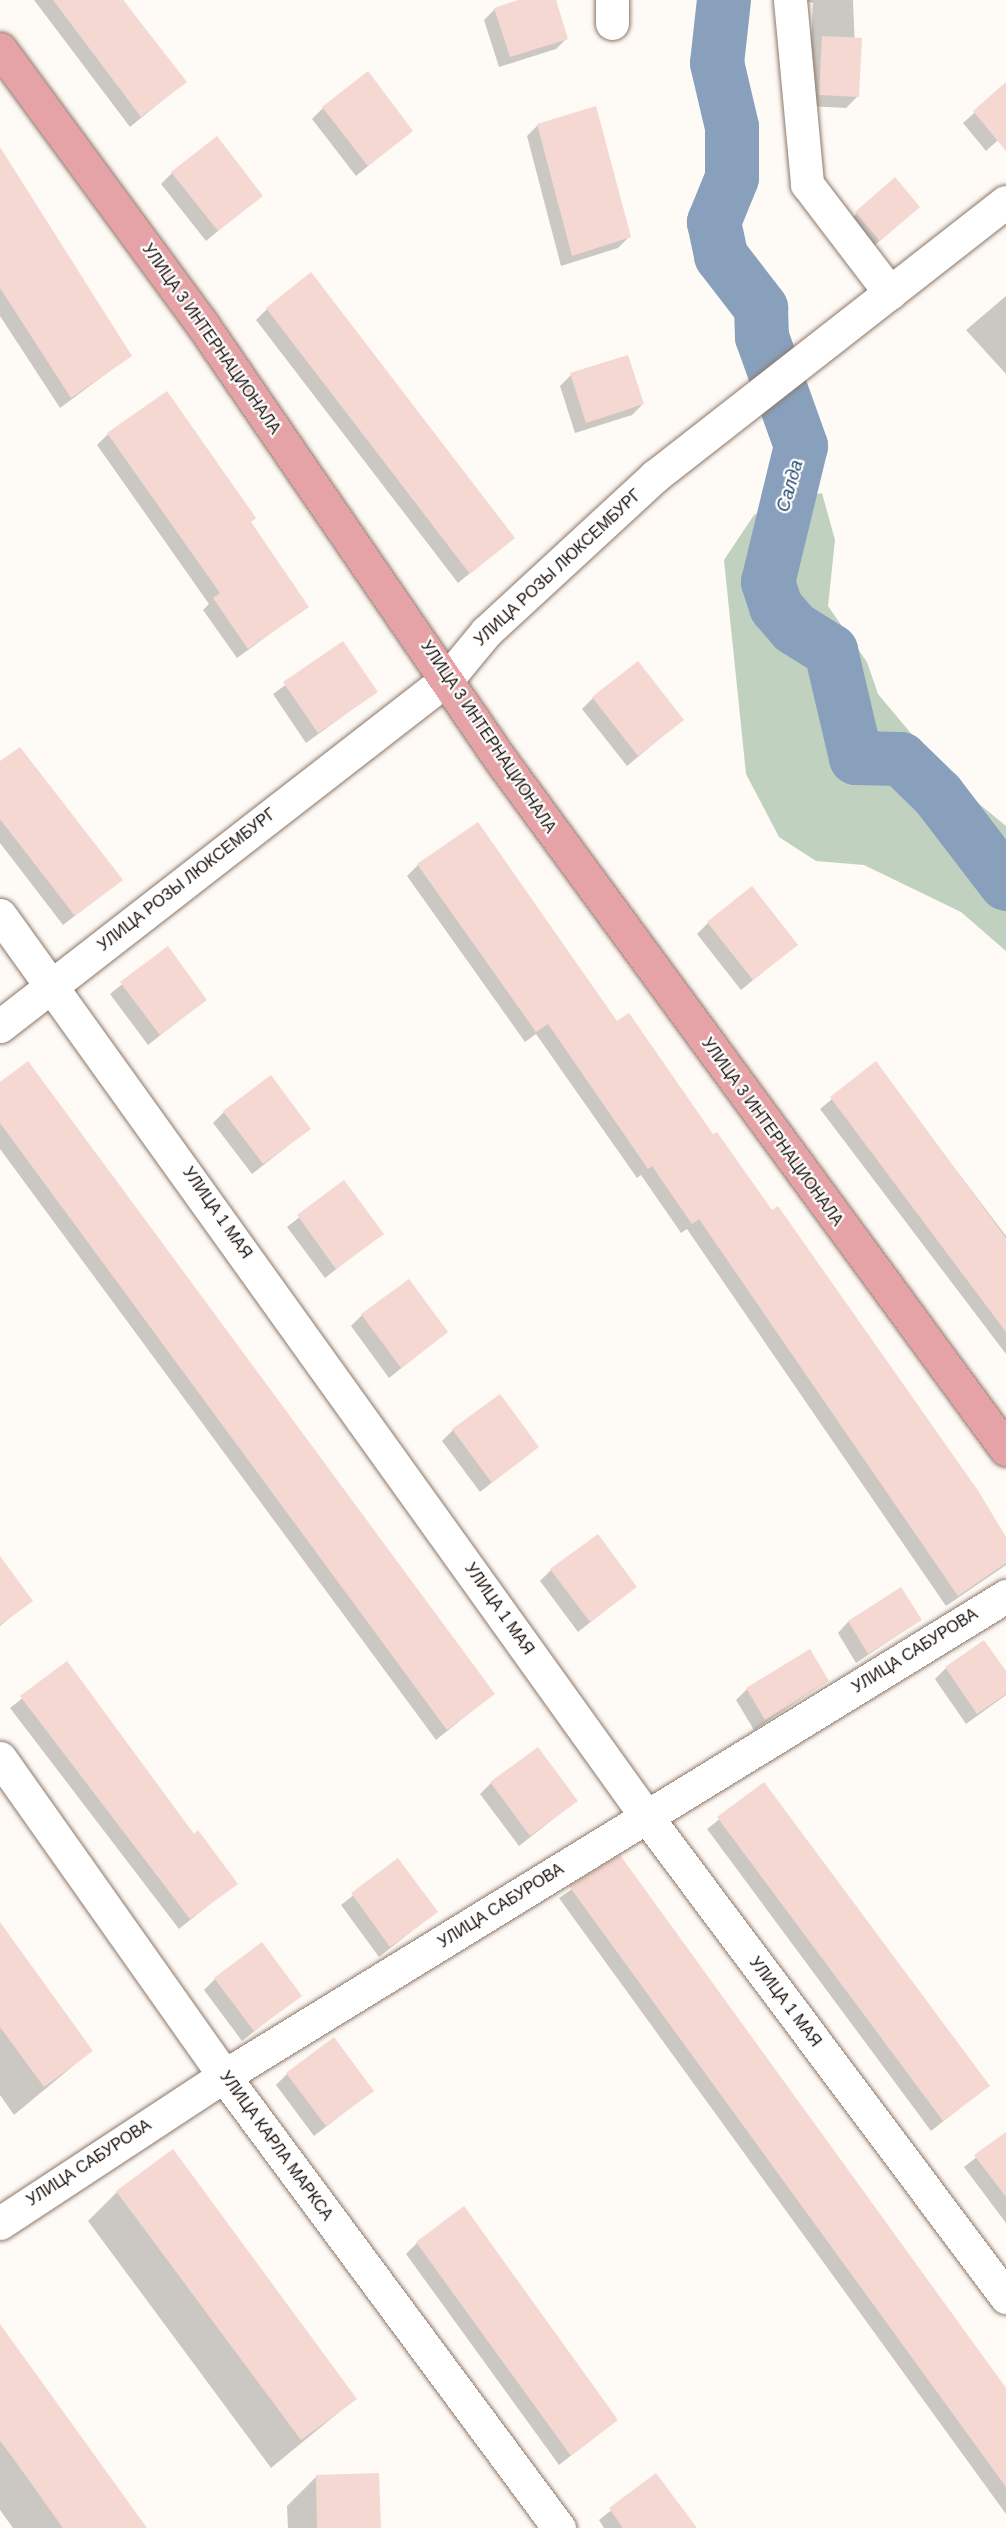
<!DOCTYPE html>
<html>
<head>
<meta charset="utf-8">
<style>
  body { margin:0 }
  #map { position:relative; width:1006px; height:2528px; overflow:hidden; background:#fefaf6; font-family:Arial,sans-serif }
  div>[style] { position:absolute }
  .green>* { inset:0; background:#c0d1bf }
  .shadow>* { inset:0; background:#0003 }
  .river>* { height:54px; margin:-27px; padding:0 27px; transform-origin:27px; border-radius:27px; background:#88a0bc }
  .building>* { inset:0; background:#f5d8d1 }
  .roads { filter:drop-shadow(0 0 2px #8c7768) drop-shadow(0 0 2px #8c7768) }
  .minor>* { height:33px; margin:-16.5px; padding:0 16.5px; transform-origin:16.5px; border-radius:16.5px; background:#fff }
  .major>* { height:33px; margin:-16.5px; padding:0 16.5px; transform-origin:16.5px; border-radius:16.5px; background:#e6a3a7 }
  span { translate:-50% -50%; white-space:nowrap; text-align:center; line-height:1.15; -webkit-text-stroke:4.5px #fff; paint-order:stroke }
  .street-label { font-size:16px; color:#170f09 }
  .water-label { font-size:18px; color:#254870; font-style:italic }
</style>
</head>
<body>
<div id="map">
  <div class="green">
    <div style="clip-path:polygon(822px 493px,835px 540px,828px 606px,867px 662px,878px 694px,950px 780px,1006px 826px,1006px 951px,961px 912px,864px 865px,816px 861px,779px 837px,746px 774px,724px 560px,754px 515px,785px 500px)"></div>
  </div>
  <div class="shadow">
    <div style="clip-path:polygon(34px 0,123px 0,185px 82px,130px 127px)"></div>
    <div style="clip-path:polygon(523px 0,554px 0,567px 38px,556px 49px,499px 67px,484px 20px,495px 9px)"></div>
    <div style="clip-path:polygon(803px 0,853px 0,857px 97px,846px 108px,808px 106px,813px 3px)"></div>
    <div style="clip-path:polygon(1006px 84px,1006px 133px,986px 151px,963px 123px)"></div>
    <div style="clip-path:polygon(323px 108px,411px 131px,356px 176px,312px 119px)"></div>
    <div style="clip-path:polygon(538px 125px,629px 237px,618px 248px,561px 266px,527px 136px)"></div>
    <div style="clip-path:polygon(7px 160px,130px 356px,60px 408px,0 316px,0 165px)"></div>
    <div style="clip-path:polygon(172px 173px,261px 195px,206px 241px,161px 184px)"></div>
    <div style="clip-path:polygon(895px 179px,907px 217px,868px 251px,845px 224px)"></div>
    <div style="clip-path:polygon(1006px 296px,1006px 374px,966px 330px)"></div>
    <div style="clip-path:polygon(267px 309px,513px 538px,458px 583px,256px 320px)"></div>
    <div style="clip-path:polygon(627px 357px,643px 404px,632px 415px,575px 433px,560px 386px,571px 375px)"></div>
    <div style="clip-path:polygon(108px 434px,249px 523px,307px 607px,237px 658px,203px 610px,209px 604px,97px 445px)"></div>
    <div style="clip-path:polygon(343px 643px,376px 692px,306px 743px,273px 694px)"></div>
    <div style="clip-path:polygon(593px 698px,682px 720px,627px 766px,582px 709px)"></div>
    <div style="clip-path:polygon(0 763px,121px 880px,63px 925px,0 843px)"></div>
    <div style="clip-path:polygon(418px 865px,617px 1023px,713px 1136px,1006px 1540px,1006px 1565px,946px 1606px,687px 1229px,681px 1233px,641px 1175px,637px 1178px,536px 1034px,525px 1042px,407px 876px)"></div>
    <div style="clip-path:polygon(708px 923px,796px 945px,741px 990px,697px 934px)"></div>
    <div style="clip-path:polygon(167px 948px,205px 1000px,148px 1045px,110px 994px)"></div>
    <div style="clip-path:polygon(875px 1063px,1006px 1236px,1006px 1354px,820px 1109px)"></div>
    <div style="clip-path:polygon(0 1083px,493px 1694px,436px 1740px,0 1149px)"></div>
    <div style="clip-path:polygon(224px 1112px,309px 1129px,252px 1174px,213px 1123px)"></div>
    <div style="clip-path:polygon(344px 1182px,382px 1233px,325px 1278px,287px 1227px)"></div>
    <div style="clip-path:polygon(362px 1315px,447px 1332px,389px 1378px,351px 1326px)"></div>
    <div style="clip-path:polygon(453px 1430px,537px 1447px,480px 1492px,442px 1441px)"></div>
    <div style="clip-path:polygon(0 1559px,31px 1600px,0 1626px)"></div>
    <div style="clip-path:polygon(551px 1570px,635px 1587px,578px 1632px,540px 1581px)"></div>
    <div style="clip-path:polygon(920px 1620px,856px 1663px,838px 1633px,848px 1622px)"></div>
    <div style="clip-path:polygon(67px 1663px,193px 1836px,236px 1883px,179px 1929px,10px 1708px)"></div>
    <div style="clip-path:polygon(946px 1668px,1006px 1674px,1006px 1695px,966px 1724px,935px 1679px)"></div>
    <div style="clip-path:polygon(828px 1681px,754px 1730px,736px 1700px,747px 1689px)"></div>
    <div style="clip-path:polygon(491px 1783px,576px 1801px,519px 1846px,480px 1794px)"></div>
    <div style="clip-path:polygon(764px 1784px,988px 2086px,931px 2131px,707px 1829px)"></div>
    <div style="clip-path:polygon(619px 1857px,1006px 2390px,1006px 2514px,559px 1898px)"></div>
    <div style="clip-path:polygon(398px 1860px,436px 1912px,379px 1957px,341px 1905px)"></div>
    <div style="clip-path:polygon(0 1925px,91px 2051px,14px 2115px,0 2095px)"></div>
    <div style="clip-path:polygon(215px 1979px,300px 1995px,242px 2041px,204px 1990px)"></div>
    <div style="clip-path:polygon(287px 2074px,372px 2091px,314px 2136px,276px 2085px)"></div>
    <div style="clip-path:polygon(1006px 2134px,1006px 2223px,964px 2167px)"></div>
    <div style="clip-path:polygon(117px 2192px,355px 2399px,271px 2468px,88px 2221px)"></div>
    <div style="clip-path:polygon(417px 2243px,616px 2420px,559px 2465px,406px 2254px)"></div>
    <div style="clip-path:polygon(0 2326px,145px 2528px,13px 2528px,0 2510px)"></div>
    <div style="clip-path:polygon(656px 2475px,692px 2528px,604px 2528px,599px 2520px)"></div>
    <div style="clip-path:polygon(316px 2477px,379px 2528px,288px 2528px,287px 2506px)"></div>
  </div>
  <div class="river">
    <div style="left:724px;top:0;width:63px;rotate:96.3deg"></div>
    <div style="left:717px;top:63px;width:66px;rotate:76.8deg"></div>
    <div style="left:732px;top:127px;width:51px;rotate:90deg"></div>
    <div style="left:732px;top:178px;width:48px;rotate:112.2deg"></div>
    <div style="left:714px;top:222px;width:35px;rotate:78deg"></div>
    <div style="left:721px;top:256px;width:66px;rotate:52.4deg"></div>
    <div style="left:761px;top:308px;width:29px;rotate:88deg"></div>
    <div style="left:762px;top:337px;width:116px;rotate:70.3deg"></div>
    <div style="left:801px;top:446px;width:140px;rotate:103.6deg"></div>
    <div style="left:768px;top:582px;width:26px;rotate:72deg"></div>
    <div style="left:776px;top:607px;width:28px;rotate:49deg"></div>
    <div style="left:794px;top:628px;width:44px;rotate:31.9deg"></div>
    <div style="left:831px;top:651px;width:110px;rotate:76.8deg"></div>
    <div style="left:856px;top:758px;width:45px;rotate:1.3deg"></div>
    <div style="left:901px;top:759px;width:52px;rotate:44.2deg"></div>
    <div style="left:938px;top:795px;width:112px;rotate:52.6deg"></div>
  </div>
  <div class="building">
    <div style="clip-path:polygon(53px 0,123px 0,187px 82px,141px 117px)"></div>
    <div style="clip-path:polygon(518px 0,556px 0,568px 39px,510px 57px,494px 8px)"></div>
    <div style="clip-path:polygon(822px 36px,862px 38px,859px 97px,819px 95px)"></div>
    <div style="clip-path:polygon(368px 71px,413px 131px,368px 166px,322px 107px)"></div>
    <div style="clip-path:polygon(1006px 82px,1006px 151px,973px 111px)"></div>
    <div style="clip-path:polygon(596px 106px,631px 237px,572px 256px,537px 124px)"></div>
    <div style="clip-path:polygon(217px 136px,263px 196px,218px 231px,171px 172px)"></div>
    <div style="clip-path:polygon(0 147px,132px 356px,71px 398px,0 288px)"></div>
    <div style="clip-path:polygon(895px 177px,920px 207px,880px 241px,855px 212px)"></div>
    <div style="clip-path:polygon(311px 272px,515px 538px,470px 574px,266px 308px)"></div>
    <div style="clip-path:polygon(628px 355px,644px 404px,586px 423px,570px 373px)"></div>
    <div style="clip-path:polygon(167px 391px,256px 518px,251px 522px,309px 607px,248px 649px,213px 598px,220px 593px,107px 433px)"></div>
    <div style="clip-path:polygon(343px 641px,378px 692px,318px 733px,283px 682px)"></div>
    <div style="clip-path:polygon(638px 661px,684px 720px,638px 756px,592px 697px)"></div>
    <div style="clip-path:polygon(20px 747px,123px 880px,75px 916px,0 819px,0 761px)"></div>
    <div style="clip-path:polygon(478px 822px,617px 1021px,629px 1013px,713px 1134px,717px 1132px,772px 1210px,778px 1206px,979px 1492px,1006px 1537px,1006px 1563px,958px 1596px,699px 1219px,692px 1224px,652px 1166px,648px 1169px,548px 1024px,536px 1032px,417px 864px)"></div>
    <div style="clip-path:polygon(752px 886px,798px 945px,753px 980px,707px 922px)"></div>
    <div style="clip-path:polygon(168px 946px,207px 1000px,160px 1035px,120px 982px)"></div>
    <div style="clip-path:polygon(28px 1061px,495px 1694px,447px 1730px,0 1123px,0 1082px)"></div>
    <div style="clip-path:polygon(876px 1061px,1006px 1238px,1006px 1332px,830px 1097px)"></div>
    <div style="clip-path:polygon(271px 1075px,311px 1129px,263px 1164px,223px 1111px)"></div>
    <div style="clip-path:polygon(344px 1180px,384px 1234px,336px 1269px,297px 1215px)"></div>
    <div style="clip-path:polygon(409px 1279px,448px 1332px,401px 1368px,361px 1314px)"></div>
    <div style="clip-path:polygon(500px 1394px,539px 1447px,492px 1483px,452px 1429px)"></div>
    <div style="clip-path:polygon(598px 1534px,637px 1587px,590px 1622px,550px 1569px)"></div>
    <div style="clip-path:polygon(0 1556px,33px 1601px,0 1625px)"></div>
    <div style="clip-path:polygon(901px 1587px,922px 1620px,868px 1654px,848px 1621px)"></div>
    <div style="clip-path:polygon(984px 1640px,1006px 1671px,1006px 1694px,977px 1714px,945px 1667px)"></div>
    <div style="clip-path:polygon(810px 1649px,829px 1681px,765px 1720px,746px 1688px)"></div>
    <div style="clip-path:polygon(67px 1661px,194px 1834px,198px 1830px,238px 1884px,190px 1919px,20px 1696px)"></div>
    <div style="clip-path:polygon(538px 1747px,578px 1801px,530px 1836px,490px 1782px)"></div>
    <div style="clip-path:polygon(764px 1782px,990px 2086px,943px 2121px,717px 1817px)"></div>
    <div style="clip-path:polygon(620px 1855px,1006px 2388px,1006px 2487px,569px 1886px)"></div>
    <div style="clip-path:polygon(398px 1858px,438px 1912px,390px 1947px,351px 1893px)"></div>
    <div style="clip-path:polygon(0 1922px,93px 2051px,44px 2087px,0 2027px)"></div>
    <div style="clip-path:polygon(262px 1942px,302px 1996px,254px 2031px,214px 1978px)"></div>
    <div style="clip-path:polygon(334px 2037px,374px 2091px,326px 2126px,286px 2073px)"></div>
    <div style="clip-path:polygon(1006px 2132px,1006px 2197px,974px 2155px)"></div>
    <div style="clip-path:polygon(173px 2149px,357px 2399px,301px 2440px,116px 2191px)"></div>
    <div style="clip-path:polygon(464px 2206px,618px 2420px,571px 2456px,416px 2242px)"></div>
    <div style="clip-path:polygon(0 2324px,147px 2528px,63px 2528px,13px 2458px,0 2441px)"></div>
    <div style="clip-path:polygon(379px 2473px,381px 2528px,317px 2528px,316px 2475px)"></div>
    <div style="clip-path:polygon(656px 2473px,697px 2528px,623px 2528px,609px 2508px)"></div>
  </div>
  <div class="roads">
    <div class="minor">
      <div style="left:612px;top:0;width:23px;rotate:90deg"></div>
      <div style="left:790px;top:0;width:185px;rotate:84.7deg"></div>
      <div style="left:807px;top:184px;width:137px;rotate:52.7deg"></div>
      <div style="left:0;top:915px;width:1109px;rotate:54.36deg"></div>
      <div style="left:646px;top:1816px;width:601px;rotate:53.19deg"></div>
      <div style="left:0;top:1026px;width:567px;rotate:-37.84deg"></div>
      <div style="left:448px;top:678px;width:60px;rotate:-50.4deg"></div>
      <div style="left:486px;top:632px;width:230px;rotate:-42.7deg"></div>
      <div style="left:655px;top:476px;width:445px;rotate:-38deg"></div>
      <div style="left:0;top:1758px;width:389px;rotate:54.8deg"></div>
      <div style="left:224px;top:2076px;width:563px;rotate:53.46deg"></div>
      <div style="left:0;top:2223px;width:268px;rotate:-33.3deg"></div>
      <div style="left:224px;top:2076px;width:918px;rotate:-31.54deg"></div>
    </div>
    <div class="major">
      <div style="left:0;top:49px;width:341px;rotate:53.7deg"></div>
      <div style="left:202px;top:324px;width:527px;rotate:55.59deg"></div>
      <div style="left:500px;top:759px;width:856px;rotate:53.75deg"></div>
    </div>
  </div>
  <div class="street-label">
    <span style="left:211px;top:339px;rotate:55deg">УЛИЦА 3 ИНТЕРНАЦИОНАЛА</span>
    <span style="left:558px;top:568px;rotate:-43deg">УЛИЦА РОЗЫ ЛЮКСЕМБУРГ</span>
    <span style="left:488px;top:737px;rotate:56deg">УЛИЦА 3 ИНТЕРНАЦИОНАЛА</span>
    <span style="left:187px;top:880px;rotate:-38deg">УЛИЦА РОЗЫ ЛЮКСЕМБУРГ</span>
    <span style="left:772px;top:1132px;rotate:54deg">УЛИЦА 3 ИНТЕРНАЦИОНАЛА</span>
    <span style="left:217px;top:1213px;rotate:55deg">УЛИЦА 1 МАЯ</span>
    <span style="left:499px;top:1609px;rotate:55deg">УЛИЦА 1 МАЯ</span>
    <span style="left:915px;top:1651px;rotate:-32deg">УЛИЦА САБУРОВА</span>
    <span style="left:501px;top:1906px;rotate:-32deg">УЛИЦА САБУРОВА</span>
    <span style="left:785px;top:2002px;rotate:53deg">УЛИЦА 1 МАЯ</span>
    <span style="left:276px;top:2146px;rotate:54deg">УЛИЦА КАРЛА МАРКСА</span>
    <span style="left:89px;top:2163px;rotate:-33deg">УЛИЦА САБУРОВА</span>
  </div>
  <div class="water-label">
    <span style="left:790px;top:486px;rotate:-74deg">Салда</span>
  </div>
</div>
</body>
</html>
